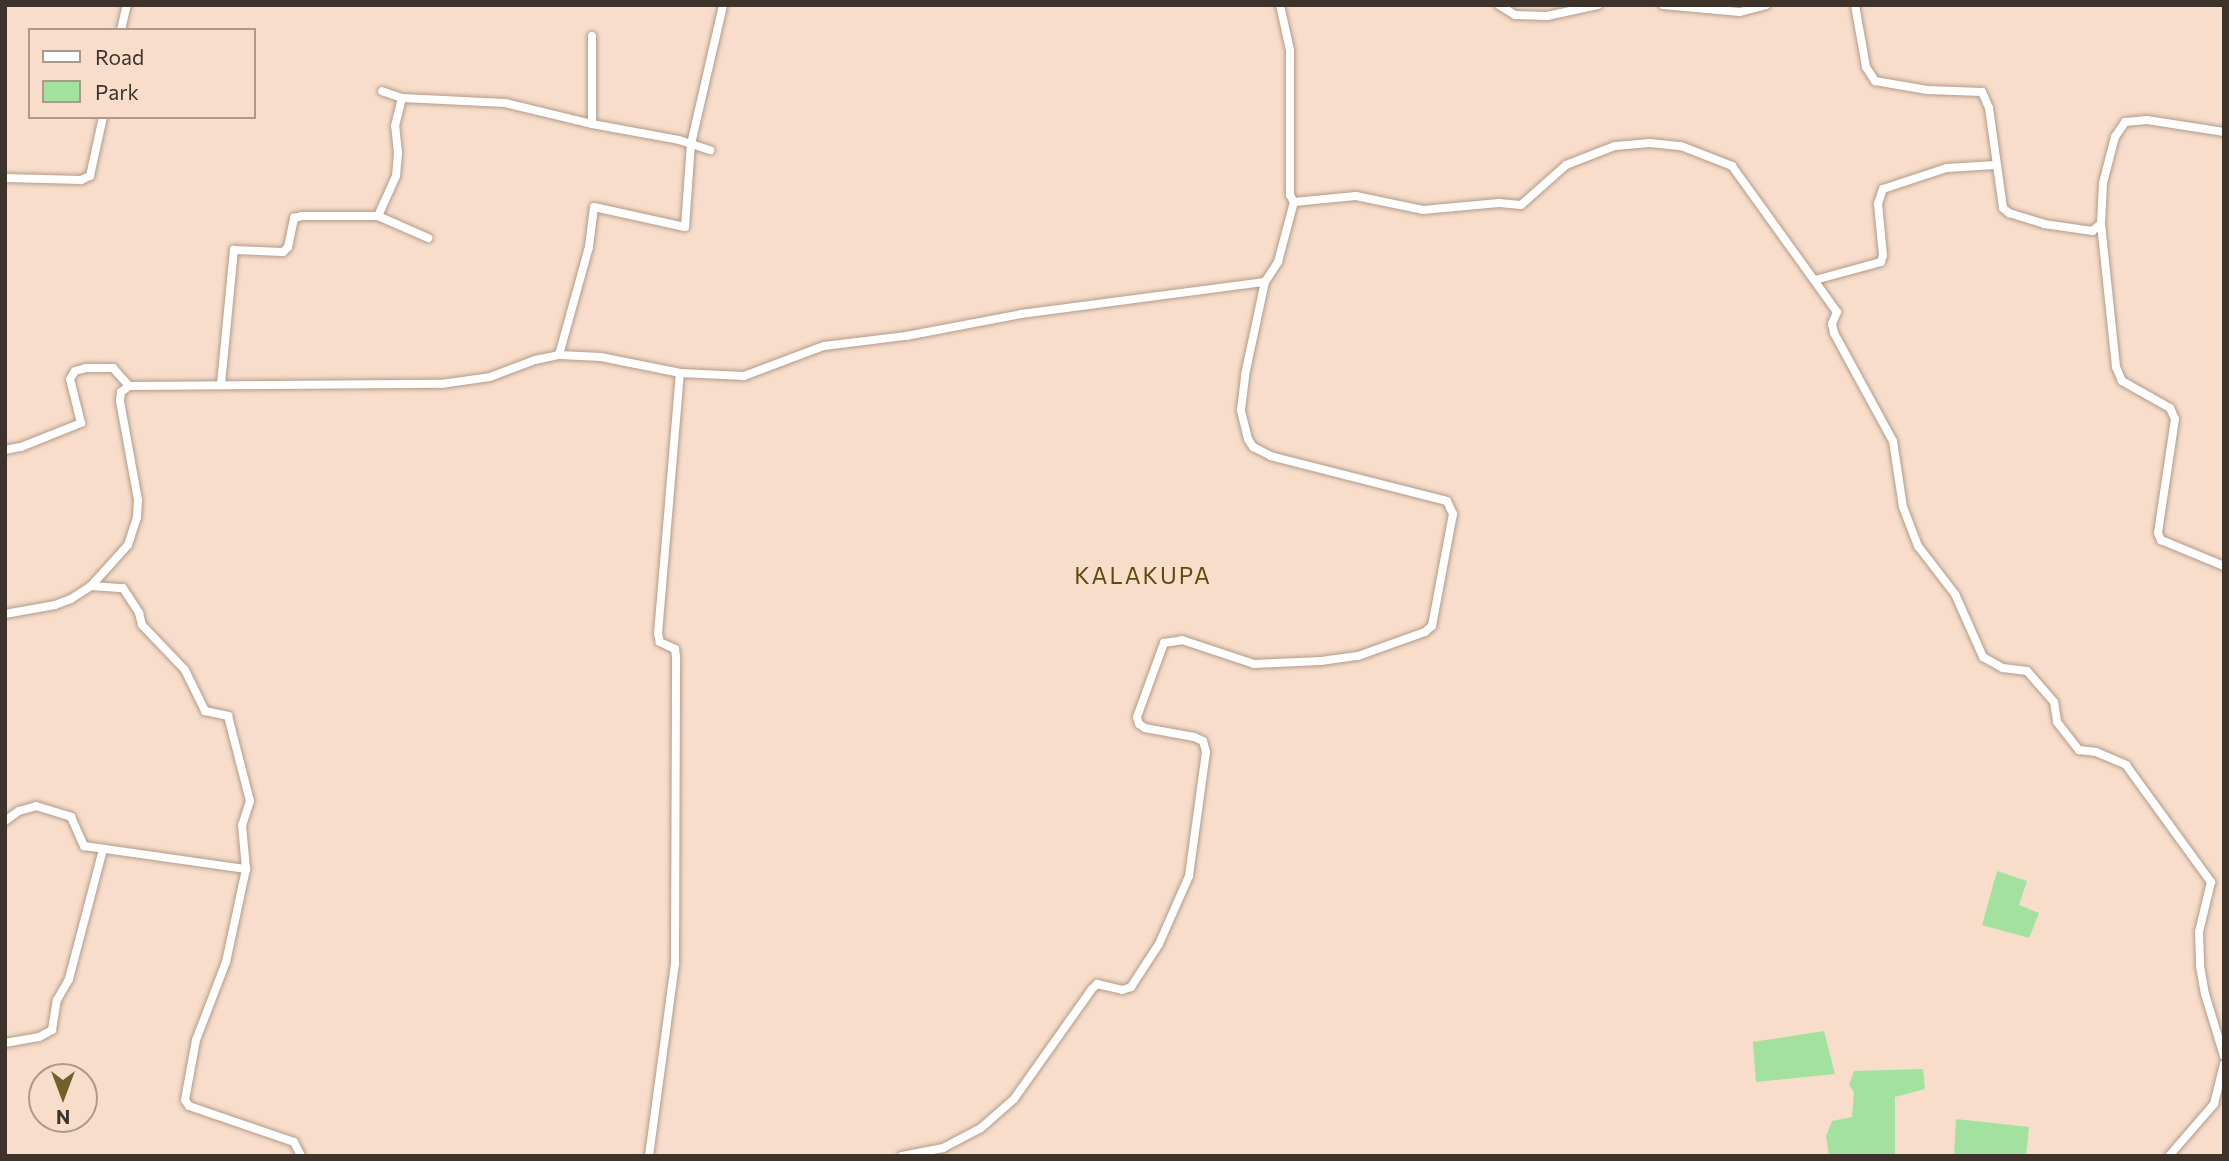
<!DOCTYPE html>
<html>
<head>
<meta charset="utf-8">
<style>
  body { margin:0 }
  #map { position:relative; width:2229px; height:1161px; overflow:hidden; background:#f7ddca; font-family:Commissioner,sans-serif }
  div>[style] { position:absolute }
  .green>* { inset:0; background:#a3e19f }
  .roads { filter:drop-shadow(0 0 2px #b39b89) drop-shadow(0 0 2px #b39b89) }
  .street>* { height:8px; margin:-4px; padding:0 4px; transform-origin:4px; border-radius:4px; background:#fff }
  span { translate:-50% -50%; white-space:nowrap; text-align:center; line-height:1.15; -webkit-text-stroke:7px #f7ddca; paint-order:stroke }
  .quarter-label { font-size:23px; color:#5c4c0d; letter-spacing:2px }
  .frame { position:absolute; inset:0; border:7px solid #3d332b; pointer-events:none }
  .legend { position:absolute; left:28px; top:28px; width:228px; height:91px; box-sizing:border-box; background:#f7ddca; border:2px solid #ad998a; margin:0; padding:9px 12px; list-style:none; font-size:21px; color:#3d332b }
  .legend li { display:flex; align-items:center; gap:14px; height:35px }
  .legend b { width:35px; border:2px solid #ad998a }
  .north { position:absolute; left:28px; top:1063px; width:70px; height:70px; box-sizing:border-box; background:#f7ddca; border:2px solid #ad998a; border-radius:50%; rotate:180deg; font-size:19px; font-weight:700; line-height:28px; text-align:center; color:#3d332b }
  .north::after { content:''; display:block; margin:auto; width:24px; height:32px; background:#6f612e; clip-path:polygon(50% 0,100% 100%,50% 72%,0 100%) }
</style>
</head>
<body>
<div id="map">
  <div class="green">
    <div style="clip-path:polygon(1997px 871px,2027px 881px,2019px 905px,2039px 913px,2029px 938px,1982px 925px)"></div>
    <div style="clip-path:polygon(1824px 1031px,1835px 1074px,1756px 1082px,1753px 1042px)"></div>
    <div style="clip-path:polygon(1923px 1069px,1925px 1089px,1895px 1097px,1895px 1156px,1829px 1156px,1826px 1136px,1832px 1121px,1852px 1117px,1854px 1092px,1849px 1085px,1854px 1071px)"></div>
    <div style="clip-path:polygon(1956px 1119px,2029px 1127px,2026px 1156px,1954px 1156px)"></div>
  </div>
  <div class="roads">
    <div class="street">
      <div style="left:1280px;top:5px;width:46px;rotate:77.5deg"></div>
      <div style="left:1290px;top:50px;width:145px;rotate:90deg"></div>
      <div style="left:1290px;top:195px;width:8px;rotate:60deg"></div>
      <div style="left:1499px;top:5px;width:19px;rotate:32deg"></div>
      <div style="left:1515px;top:15px;width:32px;rotate:2deg"></div>
      <div style="left:1547px;top:16px;width:52px;rotate:-12.2deg"></div>
      <div style="left:1663px;top:5px;width:77px;rotate:5.2deg"></div>
      <div style="left:1740px;top:12px;width:27px;rotate:-15deg"></div>
      <div style="left:1855px;top:5px;width:63px;rotate:79.9deg"></div>
      <div style="left:1866px;top:67px;width:17px;rotate:57deg"></div>
      <div style="left:1875px;top:81px;width:53px;rotate:9.8deg"></div>
      <div style="left:1927px;top:90px;width:55px;rotate:2.1deg"></div>
      <div style="left:1982px;top:92px;width:17px;rotate:66deg"></div>
      <div style="left:1989px;top:108px;width:101px;rotate:82deg"></div>
      <div style="left:2003px;top:208px;width:8px;rotate:40deg"></div>
      <div style="left:2009px;top:213px;width:37px;rotate:17deg"></div>
      <div style="left:2044px;top:224px;width:49px;rotate:8.3deg"></div>
      <div style="left:2092px;top:231px;width:11px;rotate:-38deg"></div>
      <div style="left:2101px;top:224px;width:41px;rotate:-87.2deg"></div>
      <div style="left:2103px;top:183px;width:48px;rotate:-75.4deg"></div>
      <div style="left:2115px;top:137px;width:18px;rotate:-56deg"></div>
      <div style="left:2125px;top:122px;width:22px;rotate:-5deg"></div>
      <div style="left:2147px;top:120px;width:78px;rotate:8.9deg"></div>
      <div style="left:121px;top:30px;width:26px;rotate:-77deg"></div>
      <div style="left:402px;top:98px;width:103px;rotate:2.8deg"></div>
      <div style="left:505px;top:103px;width:89px;rotate:13.6deg"></div>
      <div style="left:592px;top:124px;width:88px;rotate:10.4deg"></div>
      <div style="left:679px;top:140px;width:33px;rotate:18deg"></div>
      <div style="left:592px;top:124px;width:88px;rotate:-90deg"></div>
      <div style="left:5px;top:178px;width:76px;rotate:1.5deg"></div>
      <div style="left:81px;top:180px;width:10px;rotate:-24deg"></div>
      <div style="left:90px;top:176px;width:60px;rotate:-77.6deg"></div>
      <div style="left:378px;top:216px;width:44px;rotate:-65.8deg"></div>
      <div style="left:396px;top:176px;width:23px;rotate:-85deg"></div>
      <div style="left:398px;top:153px;width:27px;rotate:-96deg"></div>
      <div style="left:395px;top:126px;width:29px;rotate:-76deg"></div>
      <div style="left:402px;top:98px;width:21px;rotate:-161deg"></div>
      <div style="left:2101px;top:224px;width:144px;rotate:84deg"></div>
      <div style="left:2116px;top:367px;width:15px;rotate:67deg"></div>
      <div style="left:2122px;top:381px;width:55px;rotate:29.4deg"></div>
      <div style="left:2170px;top:408px;width:12px;rotate:66deg"></div>
      <div style="left:2175px;top:419px;width:115px;rotate:98.5deg"></div>
      <div style="left:2158px;top:533px;width:8px;rotate:67deg"></div>
      <div style="left:2161px;top:540px;width:68px;rotate:22.4deg"></div>
      <div style="left:1815px;top:280px;width:68px;rotate:-15.3deg"></div>
      <div style="left:1881px;top:262px;width:7px;rotate:-74deg"></div>
      <div style="left:1883px;top:255px;width:51px;rotate:-95.6deg"></div>
      <div style="left:1878px;top:204px;width:16px;rotate:-72deg"></div>
      <div style="left:1883px;top:189px;width:67px;rotate:-18.2deg"></div>
      <div style="left:1947px;top:168px;width:48px;rotate:-3.6deg"></div>
      <div style="left:559px;top:355px;width:112px;rotate:-74.5deg"></div>
      <div style="left:589px;top:247px;width:40px;rotate:-82.9deg"></div>
      <div style="left:594px;top:207px;width:93px;rotate:12.4deg"></div>
      <div style="left:685px;top:227px;width:83px;rotate:-85.9deg"></div>
      <div style="left:691px;top:144px;width:143px;rotate:-77deg"></div>
      <div style="left:221px;top:384px;width:135px;rotate:-84.5deg"></div>
      <div style="left:234px;top:250px;width:49px;rotate:2.3deg"></div>
      <div style="left:283px;top:252px;width:7px;rotate:-45deg"></div>
      <div style="left:288px;top:247px;width:30px;rotate:-78deg"></div>
      <div style="left:294px;top:218px;width:8px;rotate:-14deg"></div>
      <div style="left:302px;top:216px;width:76px"></div>
      <div style="left:378px;top:216px;width:55px;rotate:23.7deg"></div>
      <div style="left:5px;top:450px;width:16px;rotate:-11deg"></div>
      <div style="left:21px;top:447px;width:65px;rotate:-21.8deg"></div>
      <div style="left:81px;top:423px;width:45px;rotate:-104deg"></div>
      <div style="left:70px;top:379px;width:9px;rotate:-58deg"></div>
      <div style="left:75px;top:371px;width:11px;rotate:-15deg"></div>
      <div style="left:86px;top:368px;width:27px"></div>
      <div style="left:113px;top:368px;width:24px;rotate:48deg"></div>
      <div style="left:91px;top:586px;width:32px;rotate:4deg"></div>
      <div style="left:123px;top:588px;width:30px;rotate:57deg"></div>
      <div style="left:139px;top:613px;width:12px;rotate:76deg"></div>
      <div style="left:142px;top:625px;width:62px;rotate:46.3deg"></div>
      <div style="left:185px;top:670px;width:46px;rotate:64deg"></div>
      <div style="left:205px;top:711px;width:24px;rotate:12deg"></div>
      <div style="left:228px;top:716px;width:88px;rotate:75.5deg"></div>
      <div style="left:250px;top:801px;width:25px;rotate:108deg"></div>
      <div style="left:242px;top:825px;width:44px;rotate:84.8deg"></div>
      <div style="left:5px;top:614px;width:51px;rotate:-10.2deg"></div>
      <div style="left:55px;top:605px;width:17px;rotate:-21deg"></div>
      <div style="left:71px;top:599px;width:24px;rotate:-33deg"></div>
      <div style="left:91px;top:586px;width:55px;rotate:-47.9deg"></div>
      <div style="left:128px;top:545px;width:28px;rotate:-72deg"></div>
      <div style="left:137px;top:518px;width:18px;rotate:-87deg"></div>
      <div style="left:138px;top:500px;width:101px;rotate:-100.3deg"></div>
      <div style="left:120px;top:401px;width:9px;rotate:-84deg"></div>
      <div style="left:121px;top:392px;width:10px;rotate:-37deg"></div>
      <div style="left:129px;top:386px;width:312px;rotate:-0.4deg"></div>
      <div style="left:441px;top:384px;width:49px;rotate:-8.1deg"></div>
      <div style="left:490px;top:377px;width:48px;rotate:-20.7deg"></div>
      <div style="left:535px;top:360px;width:25px;rotate:-12deg"></div>
      <div style="left:559px;top:355px;width:42px;rotate:2.7deg"></div>
      <div style="left:601px;top:357px;width:81px;rotate:11.4deg"></div>
      <div style="left:5px;top:821px;width:17px;rotate:-36deg"></div>
      <div style="left:19px;top:811px;width:18px;rotate:-16deg"></div>
      <div style="left:36px;top:806px;width:37px;rotate:17deg"></div>
      <div style="left:71px;top:817px;width:32px;rotate:66deg"></div>
      <div style="left:84px;top:846px;width:164px;rotate:8.1deg"></div>
      <div style="left:246px;top:869px;width:95px;rotate:102.1deg"></div>
      <div style="left:226px;top:962px;width:84px;rotate:111deg"></div>
      <div style="left:196px;top:1040px;width:61px;rotate:100.4deg"></div>
      <div style="left:185px;top:1100px;width:7px;rotate:56deg"></div>
      <div style="left:189px;top:1106px;width:111px;rotate:18.9deg"></div>
      <div style="left:294px;top:1142px;width:16px;rotate:63deg"></div>
      <div style="left:5px;top:1043px;width:35px;rotate:-10deg"></div>
      <div style="left:39px;top:1037px;width:15px;rotate:-28deg"></div>
      <div style="left:52px;top:1030px;width:30px;rotate:-81deg"></div>
      <div style="left:57px;top:1000px;width:24px;rotate:-60deg"></div>
      <div style="left:69px;top:979px;width:134px;rotate:-75.3deg"></div>
      <div style="left:649px;top:1156px;width:195px;rotate:-82.3deg"></div>
      <div style="left:675px;top:963px;width:306px;rotate:-89.8deg"></div>
      <div style="left:676px;top:657px;width:8px;rotate:-97deg"></div>
      <div style="left:675px;top:649px;width:17px;rotate:-155deg"></div>
      <div style="left:660px;top:642px;width:8px;rotate:-104deg"></div>
      <div style="left:658px;top:634px;width:262px;rotate:-85.2deg"></div>
      <div style="left:680px;top:373px;width:64px;rotate:2.7deg"></div>
      <div style="left:744px;top:376px;width:85px;rotate:-20.6deg"></div>
      <div style="left:824px;top:346px;width:83px;rotate:-7deg"></div>
      <div style="left:906px;top:336px;width:117px;rotate:-10.8deg"></div>
      <div style="left:1021px;top:314px;width:246px;rotate:-7.5deg"></div>
      <div style="left:1265px;top:282px;width:24px;rotate:-57deg"></div>
      <div style="left:1278px;top:262px;width:62px;rotate:-75.1deg"></div>
      <div style="left:1294px;top:202px;width:62px;rotate:-5.5deg"></div>
      <div style="left:1356px;top:196px;width:68px;rotate:11.8deg"></div>
      <div style="left:1423px;top:210px;width:76px;rotate:-5.3deg"></div>
      <div style="left:1499px;top:203px;width:22px;rotate:5deg"></div>
      <div style="left:1521px;top:205px;width:60px;rotate:-41.6deg"></div>
      <div style="left:1566px;top:165px;width:53px;rotate:-21.2deg"></div>
      <div style="left:1615px;top:146px;width:35px;rotate:-5deg"></div>
      <div style="left:1650px;top:143px;width:31px;rotate:6deg"></div>
      <div style="left:1681px;top:146px;width:55px;rotate:21.4deg"></div>
      <div style="left:1732px;top:166px;width:180px;rotate:54.3deg"></div>
      <div style="left:1837px;top:312px;width:13px;rotate:113deg"></div>
      <div style="left:1832px;top:324px;width:9px;rotate:77deg"></div>
      <div style="left:1834px;top:333px;width:123px;rotate:61.4deg"></div>
      <div style="left:1893px;top:441px;width:67px;rotate:81.4deg"></div>
      <div style="left:1903px;top:507px;width:42px;rotate:69deg"></div>
      <div style="left:1918px;top:546px;width:61px;rotate:52.4deg"></div>
      <div style="left:1955px;top:594px;width:69px;rotate:66deg"></div>
      <div style="left:1983px;top:657px;width:23px;rotate:29deg"></div>
      <div style="left:2003px;top:668px;width:24px;rotate:7deg"></div>
      <div style="left:2027px;top:671px;width:41px;rotate:48.9deg"></div>
      <div style="left:2054px;top:702px;width:20px;rotate:81deg"></div>
      <div style="left:2057px;top:722px;width:36px;rotate:52deg"></div>
      <div style="left:2079px;top:750px;width:17px;rotate:7deg"></div>
      <div style="left:2096px;top:752px;width:33px;rotate:23deg"></div>
      <div style="left:2126px;top:765px;width:145px;rotate:54deg"></div>
      <div style="left:2211px;top:882px;width:51px;rotate:103.5deg"></div>
      <div style="left:2199px;top:932px;width:34px;rotate:88deg"></div>
      <div style="left:2200px;top:966px;width:28px;rotate:80deg"></div>
      <div style="left:2205px;top:994px;width:65px;rotate:73deg"></div>
      <div style="left:902px;top:1156px;width:42px;rotate:-11deg"></div>
      <div style="left:943px;top:1148px;width:43px;rotate:-27.8deg"></div>
      <div style="left:981px;top:1128px;width:44px;rotate:-41.3deg"></div>
      <div style="left:1014px;top:1099px;width:135px;rotate:-54.7deg"></div>
      <div style="left:1092px;top:989px;width:7px;rotate:-45deg"></div>
      <div style="left:1097px;top:984px;width:26px;rotate:13deg"></div>
      <div style="left:1122px;top:990px;width:9px;rotate:-18deg"></div>
      <div style="left:1131px;top:987px;width:51px;rotate:-56.9deg"></div>
      <div style="left:1159px;top:944px;width:74px;rotate:-66.2deg"></div>
      <div style="left:1189px;top:876px;width:125px;rotate:-82.2deg"></div>
      <div style="left:1206px;top:752px;width:11px;rotate:-105deg"></div>
      <div style="left:1203px;top:741px;width:10px;rotate:-156deg"></div>
      <div style="left:1194px;top:737px;width:50px;rotate:-169.6deg"></div>
      <div style="left:1145px;top:728px;width:7px;rotate:-146deg"></div>
      <div style="left:1139px;top:724px;width:7px;rotate:-106deg"></div>
      <div style="left:1137px;top:717px;width:79px;rotate:-70deg"></div>
      <div style="left:1164px;top:643px;width:18px;rotate:-9deg"></div>
      <div style="left:1182px;top:640px;width:76px;rotate:18.4deg"></div>
      <div style="left:1254px;top:664px;width:67px;rotate:-2.6deg"></div>
      <div style="left:1321px;top:661px;width:37px;rotate:-8deg"></div>
      <div style="left:1358px;top:656px;width:71px;rotate:-19.7deg"></div>
      <div style="left:1425px;top:632px;width:9px;rotate:-41deg"></div>
      <div style="left:1432px;top:626px;width:114px;rotate:-79.4deg"></div>
      <div style="left:1453px;top:514px;width:14px;rotate:-115deg"></div>
      <div style="left:1447px;top:501px;width:182px;rotate:-165.7deg"></div>
      <div style="left:1271px;top:456px;width:20px;rotate:-153deg"></div>
      <div style="left:1253px;top:447px;width:9px;rotate:-122deg"></div>
      <div style="left:1248px;top:439px;width:30px;rotate:-104deg"></div>
      <div style="left:1241px;top:410px;width:35px;rotate:-83deg"></div>
      <div style="left:1245px;top:375px;width:95px;rotate:-77.9deg"></div>
      <div style="left:2169px;top:1156px;width:69px;rotate:-49.1deg"></div>
      <div style="left:2214px;top:1104px;width:41px;rotate:-76deg"></div>
    </div>
  </div>
  <div class="quarter-label">
    <span style="left:1143px;top:575px">KALAKUPA</span>
  </div>
  <div class="frame"></div>
  <ul class="legend">
  <li><b style="height:9px;background:#fff"></b>Road</li>
  <li><b style="height:19px;background:#a3e19f"></b>Park</li>
  </ul>
  <div class="north">N</div>
</div>
</body>
</html>
